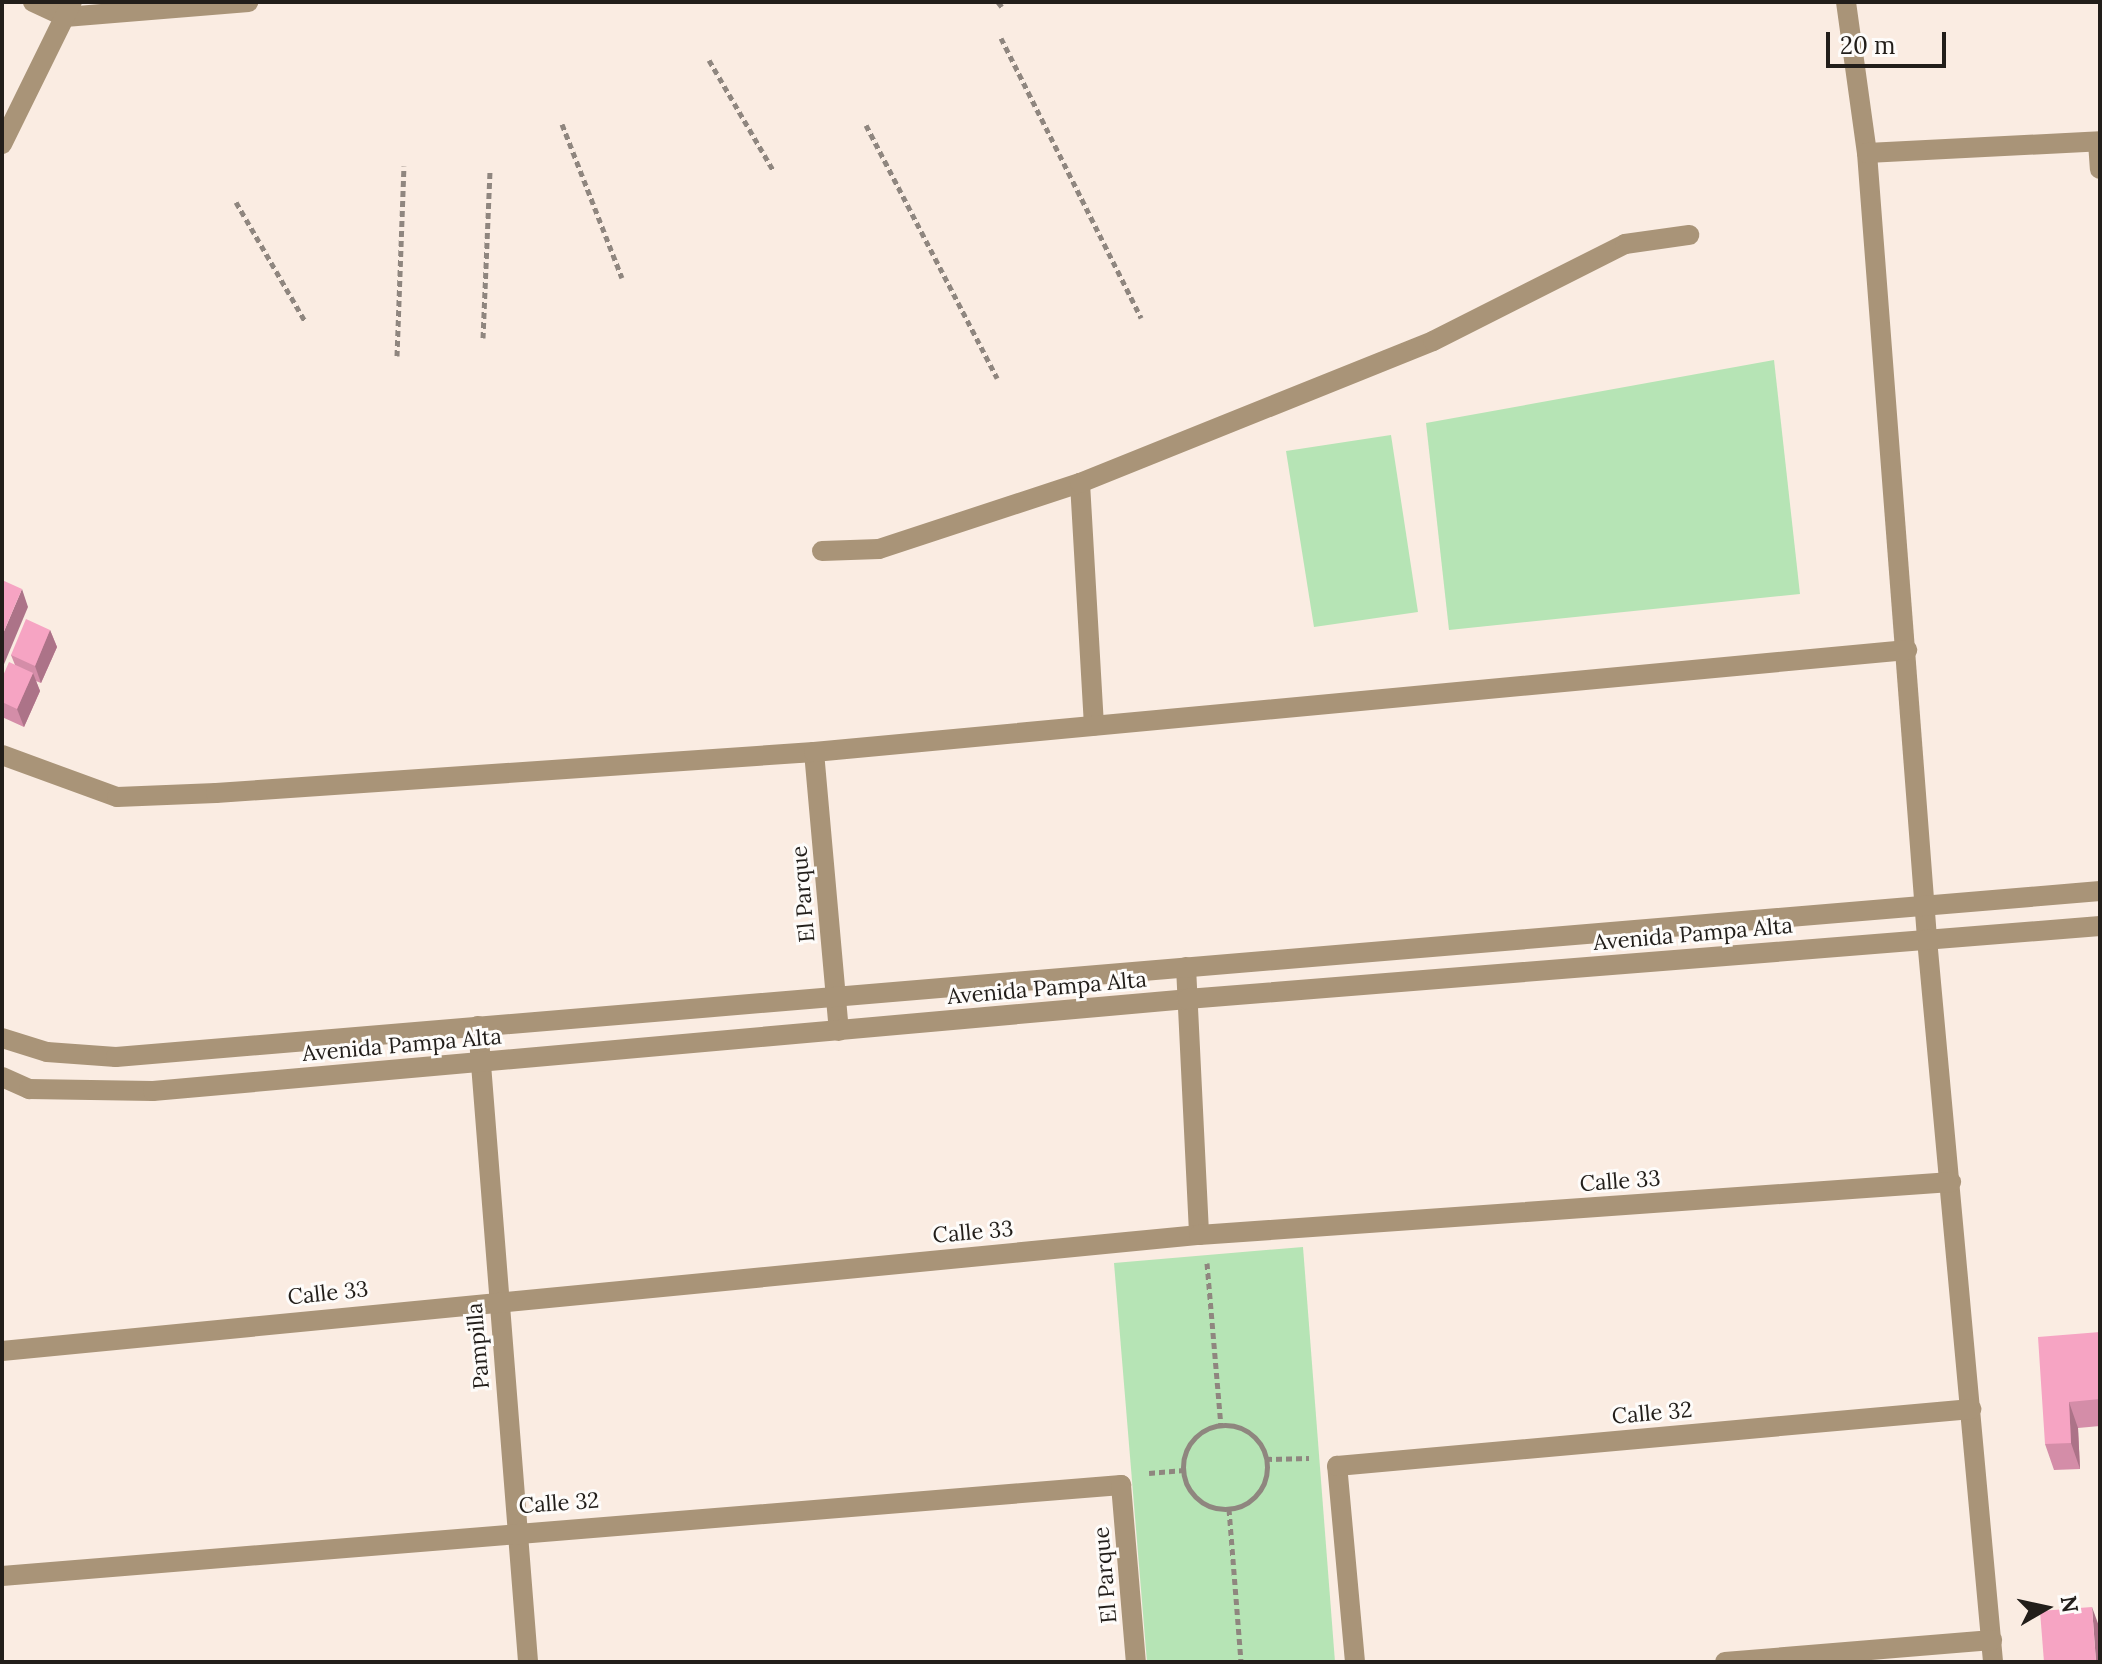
<!DOCTYPE html>
<html>
<head>
<meta charset="utf-8">
<style>
  body { margin:0 }
  #map { position:relative; width:2102px; height:1664px; overflow:hidden; background:#faece2; font-family:Lora,serif }
  div>[style] { position:absolute }
  .green>* { inset:0; background:#b6e4b5 }
  .path>* { height:5px; margin-top:-2.5px; transform-origin:0; background:repeating-linear-gradient(90deg,#8f867f 0 6px,transparent 0 10px) }
  .path>.ring { margin:-2.5px; padding:0; box-sizing:content-box; background:none; border:5px solid #8f867f; border-radius:50% }
  .minor>* { height:20px; margin:-10px; padding:0 10px; transform-origin:10px; border-radius:10px; background:#a99478 }
  .tertiary>* { height:20px; margin:-10px; padding:0 10px; transform-origin:10px; border-radius:10px; background:#a99478 }
  .wall>* { inset:0; background:#d48da8 }
  .shaded-wall>* { inset:0; background:#ac7388 }
  .building>* { inset:0; background:#f6a4c3 }
  span { translate:-50% -50%; white-space:nowrap; text-align:center; line-height:1.15; -webkit-text-stroke:6px #fefcfa; paint-order:stroke }
  .street-label { font-size:22px; color:#221e1a }
  .frame { position:absolute; inset:0; border:4px solid #221e1a; pointer-events:none }
  .north { position:absolute; left:2006px; top:1568px; width:80px; height:80px; -webkit-text-stroke:6px #fefcfa; paint-order:stroke; rotate:81deg; font-size:22px; font-weight:700; line-height:32px; text-align:center; color:#221e1a }
  .north::after { content:''; display:block; margin:auto; width:28px; height:36px; background:#221e1a; clip-path:polygon(50% 0,100% 100%,50% 72%,0 100%) }
  .scale { position:absolute; left:1826px; top:32px; width:120px; height:36px; box-sizing:border-box; border:4px solid #221e1a; border-top:0; padding-left:10px; font-size:24px; line-height:28px; white-space:nowrap; color:#221e1a; -webkit-text-stroke:6px #fefcfa; paint-order:stroke }
</style>
</head>
<body>
<div id="map">
  <div class="green">
    <div style="clip-path:polygon(1774px 360px,1800px 594px,1449px 630px,1426px 423px)"></div>
    <div style="clip-path:polygon(1391px 435px,1418px 612px,1314px 627px,1286px 451px)"></div>
    <div style="clip-path:polygon(1303px 1247px,1335px 1662px,1147px 1662px,1114px 1263px)"></div>
  </div>
  <div class="path">
    <div style="left:998px;top:2px;width:6px;rotate:51deg"></div>
    <div style="left:1001px;top:38px;width:313px;rotate:63.4deg"></div>
    <div style="left:709px;top:60px;width:127px;rotate:59.8deg"></div>
    <div style="left:562px;top:124px;width:165px;rotate:68.7deg"></div>
    <div style="left:866px;top:125px;width:285px;rotate:62.6deg"></div>
    <div style="left:236px;top:202px;width:138px;rotate:59.9deg"></div>
    <div style="left:483px;top:338px;width:166px;rotate:-87.6deg"></div>
    <div style="left:397px;top:356px;width:190px;rotate:-87.9deg"></div>
    <div style="left:1207px;top:1263px;width:163px;rotate:85.1deg"></div>
    <div class="ring" style="left:1183px;top:1425px;width:79px;height:79px"></div>
    <div style="left:1266px;top:1459px;width:43px;rotate:-1.3deg"></div>
    <div style="left:1149px;top:1473px;width:35px;rotate:-5deg"></div>
    <div style="left:1229px;top:1509px;width:153px;rotate:85.5deg"></div>
  </div>
  <div class="minor">
    <div style="left:33px;top:2px;width:35px;rotate:25deg"></div>
    <div style="left:65px;top:17px;width:184px;rotate:-4.7deg"></div>
    <div style="left:1846px;top:2px;width:152px;rotate:82.1deg"></div>
    <div style="left:1867px;top:153px;width:788px;rotate:85.63deg"></div>
    <div style="left:1927px;top:939px;width:726px;rotate:84.78deg"></div>
    <div style="left:2098px;top:142px;width:27px;rotate:86deg"></div>
    <div style="left:2px;top:144px;width:158px;rotate:-63.8deg"></div>
    <div style="left:1867px;top:153px;width:233px;rotate:-2.9deg"></div>
    <div style="left:1080px;top:483px;width:243px;rotate:86.7deg"></div>
    <div style="left:822px;top:551px;width:57px;rotate:-2deg"></div>
    <div style="left:879px;top:549px;width:212px;rotate:-18.2deg"></div>
    <div style="left:1080px;top:483px;width:380px;rotate:-21.9deg"></div>
    <div style="left:1433px;top:341px;width:215px;rotate:-26.8deg"></div>
    <div style="left:1625px;top:244px;width:65px;rotate:-8deg"></div>
    <div style="left:814px;top:752px;width:280px;rotate:84.9deg"></div>
    <div style="left:2px;top:755px;width:122px;rotate:20.1deg"></div>
    <div style="left:117px;top:797px;width:99px;rotate:-2.3deg"></div>
    <div style="left:216px;top:793px;width:599px;rotate:-3.92deg"></div>
    <div style="left:814px;top:752px;width:1098px;rotate:-5.33deg"></div>
    <div style="left:1186px;top:967px;width:268px;rotate:87.2deg"></div>
    <div style="left:478px;top:1026px;width:638px;rotate:85.5deg"></div>
    <div style="left:2px;top:1351px;width:1203px;rotate:-5.54deg"></div>
    <div style="left:1199px;top:1235px;width:754px;rotate:-4.03deg"></div>
    <div style="left:2px;top:1576px;width:1123px;rotate:-4.65deg"></div>
    <div style="left:1121px;top:1485px;width:178px;rotate:85.2deg"></div>
    <div style="left:1355px;top:1662px;width:197px;rotate:-95.2deg"></div>
    <div style="left:1337px;top:1466px;width:637px;rotate:-5.14deg"></div>
    <div style="left:1725px;top:1662px;width:268px;rotate:-4.7deg"></div>
  </div>
  <div class="tertiary">
    <div style="left:2px;top:1038px;width:47px;rotate:17.3deg"></div>
    <div style="left:47px;top:1052px;width:69px;rotate:4.1deg"></div>
    <div style="left:116px;top:1057px;width:1991px;rotate:-4.78deg"></div>
    <div style="left:2px;top:1077px;width:30px;rotate:24deg"></div>
    <div style="left:29px;top:1089px;width:124px;rotate:0.9deg"></div>
    <div style="left:153px;top:1091px;width:1038px;rotate:-5.08deg"></div>
    <div style="left:1187px;top:999px;width:916px;rotate:-4.57deg"></div>
  </div>
  <div class="wall">
    <div style="clip-path:polygon(50px 630px,57px 647px,41px 683px,36px 681px,40px 691px,24px 727px,2px 717px,2px 678px,15px 665px,11px 655px)"></div>
    <div style="clip-path:polygon(2100px 1332px,2100px 1426px,2078px 1428px,2080px 1469px,2054px 1470px,2045px 1444px)"></div>
  </div>
  <div class="shaded-wall">
    <div style="clip-path:polygon(22px 589px,28px 607px,2px 669px,2px 636px)"></div>
    <div style="clip-path:polygon(50px 630px,57px 647px,41px 683px,35px 666px)"></div>
    <div style="clip-path:polygon(33px 673px,40px 691px,24px 727px,17px 709px)"></div>
    <div style="clip-path:polygon(2069px 1402px,2078px 1428px,2080px 1469px,2071px 1443px)"></div>
    <div style="clip-path:polygon(2092px 1607px,2100px 1629px,2100px 1662px,2096px 1662px)"></div>
  </div>
  <div class="building">
    <div style="clip-path:polygon(2px 580px,22px 589px,2px 636px)"></div>
    <div style="clip-path:polygon(26px 619px,50px 630px,35px 666px,11px 655px)"></div>
    <div style="clip-path:polygon(9px 662px,33px 673px,17px 709px,2px 702px,2px 678px)"></div>
    <div style="clip-path:polygon(2100px 1332px,2100px 1399px,2069px 1402px,2071px 1443px,2045px 1444px,2038px 1337px)"></div>
    <div style="clip-path:polygon(2092px 1607px,2096px 1662px,2044px 1662px,2040px 1611px)"></div>
  </div>
  <div class="street-label">
    <span style="left:803px;top:894px;rotate:-95deg">El Parque</span>
    <span style="left:1693px;top:934px;rotate:-5deg">Avenida Pampa Alta</span>
    <span style="left:1047px;top:988px;rotate:-5deg">Avenida Pampa Alta</span>
    <span style="left:402px;top:1045px;rotate:-5deg">Avenida Pampa Alta</span>
    <span style="left:1620px;top:1181px;rotate:-4deg">Calle 33</span>
    <span style="left:973px;top:1232px;rotate:-5deg">Calle 33</span>
    <span style="left:328px;top:1293px;rotate:-6deg">Calle 33</span>
    <span style="left:478px;top:1346px;rotate:-95deg">Pampilla</span>
    <span style="left:1652px;top:1413px;rotate:-5deg">Calle 32</span>
    <span style="left:559px;top:1503px;rotate:-4deg">Calle 32</span>
    <span style="left:1105px;top:1575px;rotate:-95deg">El Parque</span>
  </div>
  <div class="frame"></div>
  <div class="north">N</div>
  <div class="scale">20 m</div>
</div>
</body>
</html>
